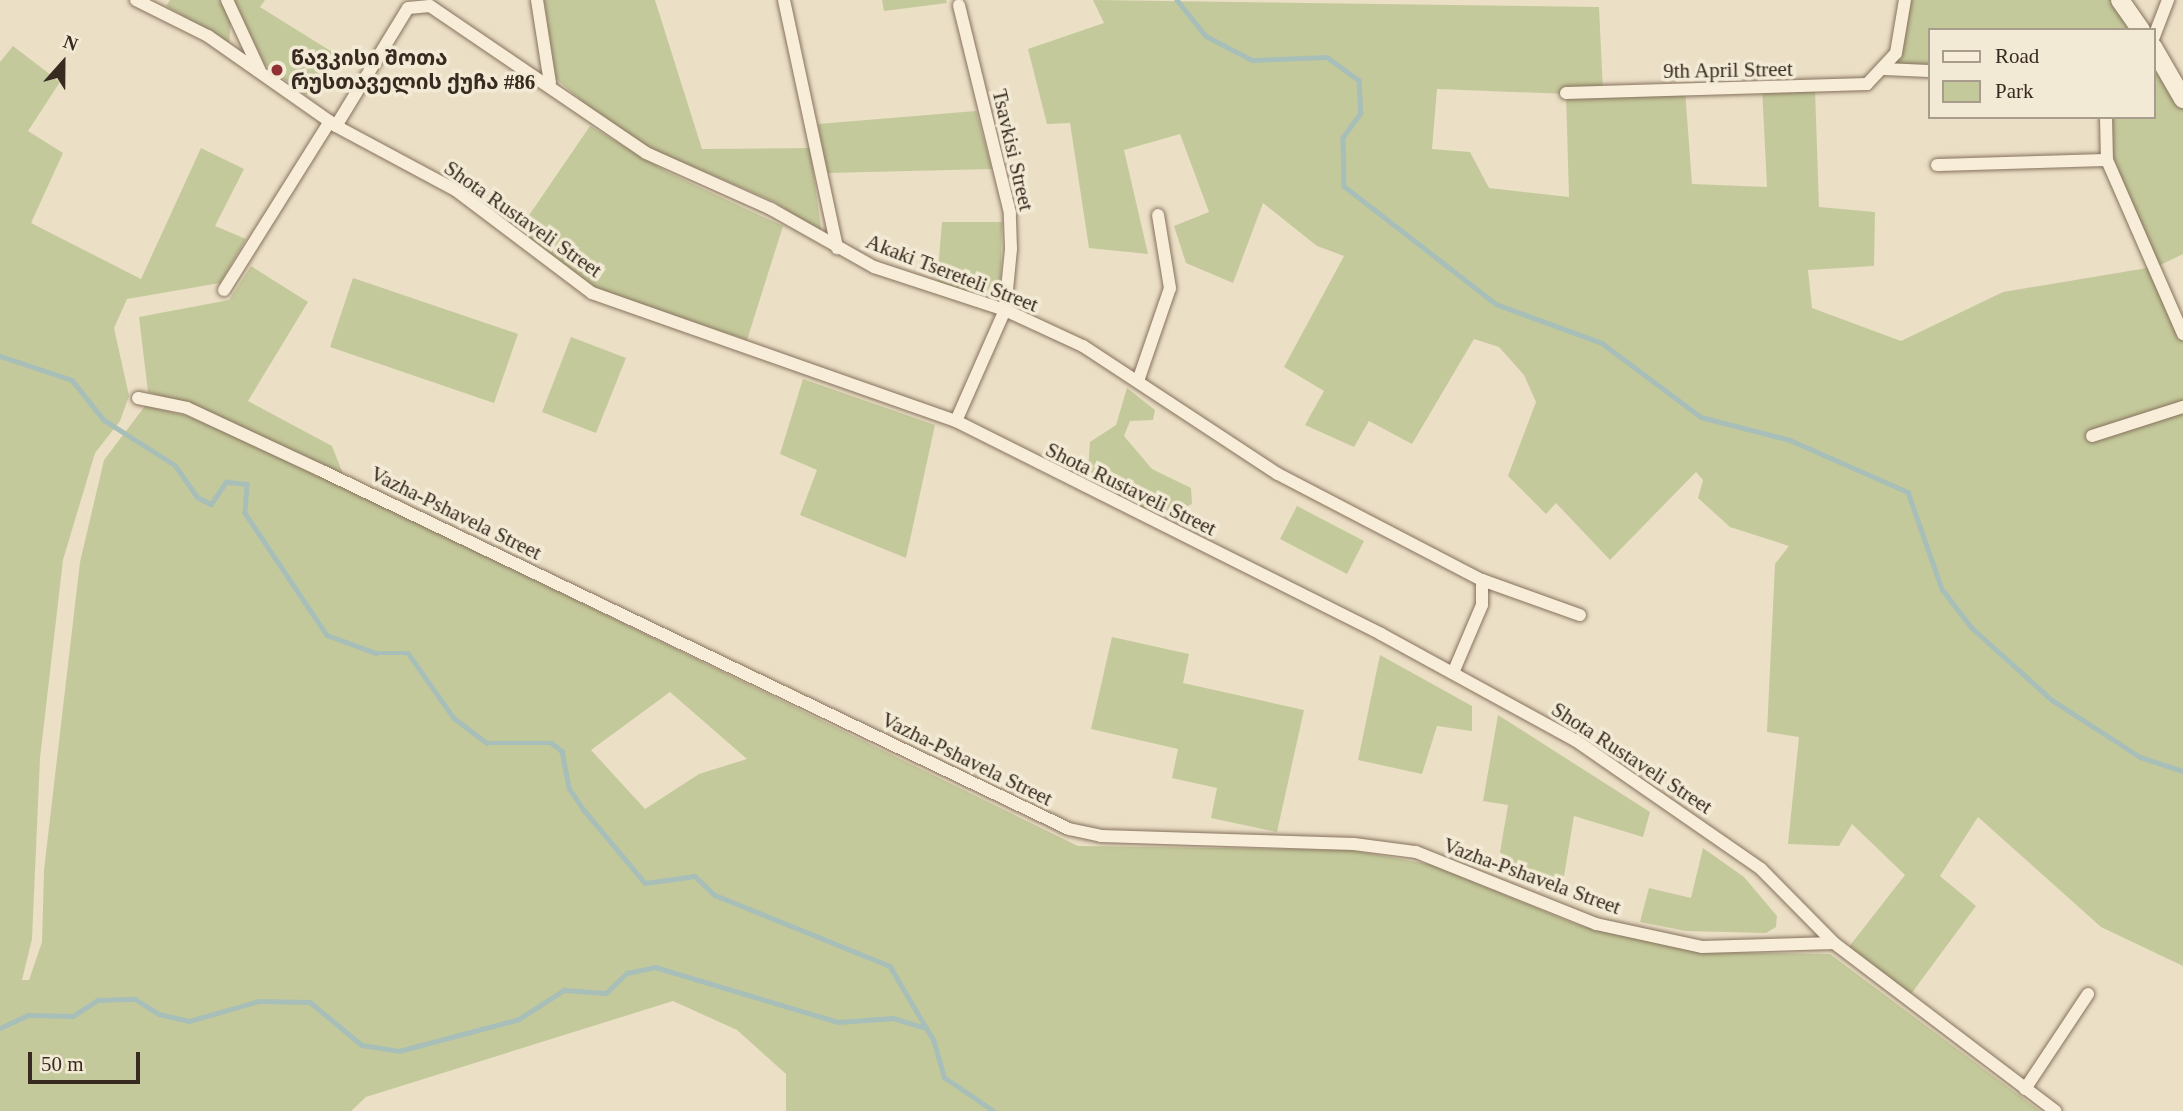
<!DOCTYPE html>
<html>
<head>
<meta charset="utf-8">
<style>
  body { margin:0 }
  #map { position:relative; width:2183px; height:1111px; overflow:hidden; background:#ebdfc6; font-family:"Times New Roman","Noto Sans Georgian",serif }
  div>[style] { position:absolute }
  .green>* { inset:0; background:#c4c99b }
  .stream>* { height:4.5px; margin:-2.25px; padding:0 2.25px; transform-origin:2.25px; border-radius:2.25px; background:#a7bfb8 }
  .roads { filter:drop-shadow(0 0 2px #86725d) drop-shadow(0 0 2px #86725d) }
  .street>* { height:12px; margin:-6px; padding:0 6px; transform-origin:6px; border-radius:6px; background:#f7edd9 }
  .secondary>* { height:18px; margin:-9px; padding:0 9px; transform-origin:9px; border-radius:9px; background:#f7edd9 }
  .dots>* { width:19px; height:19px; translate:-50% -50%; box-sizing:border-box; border:4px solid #f3ead5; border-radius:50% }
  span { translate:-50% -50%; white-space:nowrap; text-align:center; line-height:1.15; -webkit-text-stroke:7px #f3ead5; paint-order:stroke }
  .poi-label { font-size:21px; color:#372a20; font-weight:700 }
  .left { translate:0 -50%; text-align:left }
  .street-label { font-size:21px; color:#372a20 }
  .legend { position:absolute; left:1928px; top:28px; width:228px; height:91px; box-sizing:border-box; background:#f3ead5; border:2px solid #a89d8d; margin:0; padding:9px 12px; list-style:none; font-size:21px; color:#372a20 }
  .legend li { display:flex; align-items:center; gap:14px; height:35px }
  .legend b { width:35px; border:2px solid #a89d8d }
  .north { position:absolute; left:28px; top:28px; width:70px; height:70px; -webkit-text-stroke:5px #f3ead5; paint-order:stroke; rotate:21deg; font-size:19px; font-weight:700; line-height:28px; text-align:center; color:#372a20 }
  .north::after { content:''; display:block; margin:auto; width:24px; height:32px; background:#372a20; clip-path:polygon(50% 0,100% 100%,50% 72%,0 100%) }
  .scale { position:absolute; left:28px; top:1052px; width:112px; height:32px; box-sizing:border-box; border:4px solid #372a20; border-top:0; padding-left:9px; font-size:21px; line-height:24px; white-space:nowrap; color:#372a20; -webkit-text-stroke:5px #f3ead5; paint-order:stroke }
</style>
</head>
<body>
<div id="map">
  <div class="green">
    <div style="clip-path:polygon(170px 0,220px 0,231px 21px,229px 43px,166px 6px)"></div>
    <div style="clip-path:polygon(234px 0,265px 0,260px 7px,337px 55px,306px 95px,265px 65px)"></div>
    <div style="clip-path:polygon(544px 0,655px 0,702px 149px,810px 148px,822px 235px,775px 202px,654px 150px,605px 120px,556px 79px)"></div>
    <div style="clip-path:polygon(882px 0,946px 0,947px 3px,884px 11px)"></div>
    <div style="clip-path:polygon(evenodd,1093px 0,1599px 7px,1603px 92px,1685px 90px,1692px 184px,1767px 187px,1762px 88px,1815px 89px,1819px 207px,1875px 212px,1874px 266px,1808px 270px,1812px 308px,1901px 341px,2003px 292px,2153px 267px,2107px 160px,2106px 117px,2153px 117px,2153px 47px,2183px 99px,2183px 254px,2154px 268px,2183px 334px,2183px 966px,2101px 927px,1978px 817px,1940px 876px,1976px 906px,1911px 994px,1848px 948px,1905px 875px,1852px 824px,1839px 846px,1788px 844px,1799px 737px,1767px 732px,1775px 564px,1789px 546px,1730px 527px,1698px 498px,1703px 480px,1696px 472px,1610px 560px,1556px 503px,1546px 514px,1508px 476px,1536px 402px,1524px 375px,1499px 347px,1474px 339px,1412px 444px,1369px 421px,1354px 447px,1305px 425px,1324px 391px,1284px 367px,1344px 256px,1317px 246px,1263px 203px,1233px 283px,1186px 263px,1174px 226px,1209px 212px,1180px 134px,1124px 150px,1148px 254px,1089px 248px,1070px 123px,1047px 124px,1028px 49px,1104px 23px,1093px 0,1437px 89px,1566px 94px,1569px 197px,1489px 188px,1470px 152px,1432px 149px,1437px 89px)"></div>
    <div style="clip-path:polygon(1905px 0,2120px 0,2141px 30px,1929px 30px,1929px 71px,1884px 69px,1896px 53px)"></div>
    <div style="clip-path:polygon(evenodd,13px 46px,60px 82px,28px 131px,63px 153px,31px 223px,141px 279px,201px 148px,244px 169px,215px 226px,246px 239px,220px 283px,127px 299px,114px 328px,129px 396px,120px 421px,95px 453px,63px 560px,40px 758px,32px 939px,22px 980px,29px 980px,42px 942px,44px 870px,80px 562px,104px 460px,145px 406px,188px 416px,308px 469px,1078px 846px,1350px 850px,1433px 865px,1575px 924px,1697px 952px,1830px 954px,2040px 1111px,786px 1111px,786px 1074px,737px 1030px,673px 1001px,366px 1097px,351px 1111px,0 1111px,0 62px,13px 46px,670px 692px,747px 759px,699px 774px,645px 809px,591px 750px,670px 692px)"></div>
    <div style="clip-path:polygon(976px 111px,992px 169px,827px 173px,818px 124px)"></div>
    <div style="clip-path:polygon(590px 126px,667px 172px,783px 226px,747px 340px,592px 287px,519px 230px)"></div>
    <div style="clip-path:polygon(942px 222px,1002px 222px,1000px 303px,937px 283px)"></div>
    <div style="clip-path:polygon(251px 266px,308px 302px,248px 401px,332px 446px,343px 474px,191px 404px,148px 392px,139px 317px,229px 300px)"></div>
    <div style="clip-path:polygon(353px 278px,518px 334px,494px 403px,330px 347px)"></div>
    <div style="clip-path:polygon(571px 337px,626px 358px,596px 433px,542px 412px)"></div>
    <div style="clip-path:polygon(803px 379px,935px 425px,906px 558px,800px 515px,817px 470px,780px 454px)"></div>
    <div style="clip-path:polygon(1127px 388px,1155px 410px,1153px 420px,1130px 421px,1124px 436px,1152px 469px,1191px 488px,1192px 504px,1172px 514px,1141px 507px,1088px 470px,1090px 442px,1116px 425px)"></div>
    <div style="clip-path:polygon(1297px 506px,1364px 541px,1347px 574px,1280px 539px)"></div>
    <div style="clip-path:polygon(1112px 637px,1189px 654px,1183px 683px,1304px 710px,1277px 832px,1211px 818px,1217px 788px,1172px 778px,1178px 749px,1091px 729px)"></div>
    <div style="clip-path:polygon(1380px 655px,1472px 706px,1472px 731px,1437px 726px,1422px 774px,1358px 760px)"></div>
    <div style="clip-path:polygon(1498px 715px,1650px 812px,1643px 837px,1574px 816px,1561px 894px,1497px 870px,1508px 805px,1483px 801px)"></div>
    <div style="clip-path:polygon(1703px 848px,1744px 877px,1777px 916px,1776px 927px,1766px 933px,1686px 931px,1640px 922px,1649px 888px,1691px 898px)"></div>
  </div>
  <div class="stream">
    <div style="left:1177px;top:0;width:46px;rotate:51.1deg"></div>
    <div style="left:1206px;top:36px;width:52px;rotate:27.6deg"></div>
    <div style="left:1252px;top:60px;width:75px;rotate:-2.3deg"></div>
    <div style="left:1327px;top:57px;width:39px;rotate:36deg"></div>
    <div style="left:1359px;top:80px;width:33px;rotate:87deg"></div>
    <div style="left:1361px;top:113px;width:31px;rotate:126deg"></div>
    <div style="left:1343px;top:138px;width:48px;rotate:88.8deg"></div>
    <div style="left:1344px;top:186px;width:192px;rotate:37.8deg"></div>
    <div style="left:1496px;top:304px;width:113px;rotate:20.2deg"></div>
    <div style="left:1602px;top:343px;width:124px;rotate:36.8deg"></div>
    <div style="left:1701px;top:417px;width:92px;rotate:14.5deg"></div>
    <div style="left:1790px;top:440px;width:129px;rotate:23.8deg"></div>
    <div style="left:1908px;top:492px;width:103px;rotate:70.7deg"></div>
    <div style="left:1942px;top:589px;width:49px;rotate:52.4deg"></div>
    <div style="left:1972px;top:628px;width:108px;rotate:42deg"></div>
    <div style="left:2052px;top:700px;width:105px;rotate:32.9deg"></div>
    <div style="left:2140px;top:757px;width:45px;rotate:18deg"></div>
    <div style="left:0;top:356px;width:76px;rotate:18.4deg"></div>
    <div style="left:72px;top:380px;width:51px;rotate:51.3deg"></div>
    <div style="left:104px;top:420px;width:84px;rotate:32.4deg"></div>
    <div style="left:175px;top:465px;width:39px;rotate:55deg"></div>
    <div style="left:197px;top:497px;width:16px;rotate:27deg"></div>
    <div style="left:211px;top:504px;width:27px;rotate:-56deg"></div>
    <div style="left:226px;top:482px;width:21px;rotate:5deg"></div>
    <div style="left:247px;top:484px;width:29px;rotate:94deg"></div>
    <div style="left:245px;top:513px;width:147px;rotate:56.1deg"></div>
    <div style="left:327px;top:635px;width:52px;rotate:20.2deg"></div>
    <div style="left:376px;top:653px;width:32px"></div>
    <div style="left:408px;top:653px;width:80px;rotate:54.7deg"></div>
    <div style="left:454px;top:718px;width:41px;rotate:37.1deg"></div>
    <div style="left:487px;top:743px;width:65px"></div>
    <div style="left:552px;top:743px;width:13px;rotate:39deg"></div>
    <div style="left:562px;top:751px;width:38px;rotate:79deg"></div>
    <div style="left:569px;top:788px;width:27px;rotate:56deg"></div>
    <div style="left:584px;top:810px;width:95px;rotate:50.1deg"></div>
    <div style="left:645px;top:883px;width:50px;rotate:-8deg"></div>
    <div style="left:695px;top:876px;width:28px;rotate:44deg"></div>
    <div style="left:715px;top:895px;width:189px;rotate:22.1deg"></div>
    <div style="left:890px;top:966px;width:87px;rotate:59.6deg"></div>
    <div style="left:934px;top:1041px;width:37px;rotate:74deg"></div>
    <div style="left:944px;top:1077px;width:60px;rotate:34.2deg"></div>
    <div style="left:0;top:1028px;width:31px;rotate:-25deg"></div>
    <div style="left:28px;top:1015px;width:45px;rotate:1.3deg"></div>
    <div style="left:73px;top:1016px;width:30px;rotate:-33deg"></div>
    <div style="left:98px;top:1000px;width:37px;rotate:-2deg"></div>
    <div style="left:135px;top:999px;width:28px;rotate:32deg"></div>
    <div style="left:159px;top:1014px;width:31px;rotate:13deg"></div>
    <div style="left:189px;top:1021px;width:73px;rotate:-15.9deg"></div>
    <div style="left:259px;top:1001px;width:51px;rotate:1.1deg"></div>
    <div style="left:310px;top:1002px;width:67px;rotate:39.6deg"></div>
    <div style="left:362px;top:1045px;width:37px;rotate:9deg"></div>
    <div style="left:399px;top:1051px;width:124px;rotate:-14.9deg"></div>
    <div style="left:519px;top:1019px;width:54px;rotate:-32.8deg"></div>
    <div style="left:564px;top:990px;width:42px;rotate:4.1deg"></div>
    <div style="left:606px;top:993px;width:29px;rotate:-44deg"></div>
    <div style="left:627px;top:973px;width:29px;rotate:-12deg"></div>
    <div style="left:655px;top:967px;width:191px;rotate:16.7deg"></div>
    <div style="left:838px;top:1022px;width:55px;rotate:-4.2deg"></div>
    <div style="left:893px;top:1018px;width:31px;rotate:17deg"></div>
  </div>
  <div class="roads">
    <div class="street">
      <div style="left:136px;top:0;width:80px;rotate:26.6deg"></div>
      <div style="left:208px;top:36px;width:156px;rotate:35.1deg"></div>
      <div style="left:336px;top:126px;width:137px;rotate:28.2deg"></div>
      <div style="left:457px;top:191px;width:169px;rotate:37.1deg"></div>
      <div style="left:592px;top:293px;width:386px;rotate:19.4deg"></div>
      <div style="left:956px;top:421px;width:475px;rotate:26.6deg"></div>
      <div style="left:1381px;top:634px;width:221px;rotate:28.7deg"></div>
      <div style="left:1575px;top:740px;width:226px;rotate:34.7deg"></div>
      <div style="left:1761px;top:869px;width:104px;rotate:45.4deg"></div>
      <div style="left:1834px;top:943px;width:278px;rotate:37.2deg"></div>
      <div style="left:227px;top:0;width:78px;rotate:65.1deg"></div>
      <div style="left:537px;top:0;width:84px;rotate:81.1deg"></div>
      <div style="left:784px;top:0;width:254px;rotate:77.9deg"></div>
      <div style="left:2153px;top:39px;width:42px;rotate:-69deg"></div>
      <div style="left:1884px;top:69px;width:45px;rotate:2.5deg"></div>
      <div style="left:1566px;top:93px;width:301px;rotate:-1.7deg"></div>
      <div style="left:1867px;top:84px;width:42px;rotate:-46.9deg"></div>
      <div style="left:1896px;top:53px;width:54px;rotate:-80.4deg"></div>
      <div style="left:2106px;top:117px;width:43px;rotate:88.7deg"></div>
      <div style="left:2107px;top:160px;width:190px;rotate:66.4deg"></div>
      <div style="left:336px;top:126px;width:138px;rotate:-58.6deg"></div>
      <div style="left:408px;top:8px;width:22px;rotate:-5deg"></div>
      <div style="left:430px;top:6px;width:261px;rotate:34.2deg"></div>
      <div style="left:646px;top:153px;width:137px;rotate:24.1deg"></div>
      <div style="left:771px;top:209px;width:118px;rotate:29.4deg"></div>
      <div style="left:874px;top:267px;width:138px;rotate:18.2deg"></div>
      <div style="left:1005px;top:310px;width:86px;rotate:24.8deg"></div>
      <div style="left:1083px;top:346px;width:233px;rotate:33.3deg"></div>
      <div style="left:1278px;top:474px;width:230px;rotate:27.5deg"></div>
      <div style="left:1482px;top:580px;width:104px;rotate:19.7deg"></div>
      <div style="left:1937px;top:165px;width:170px;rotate:-1.7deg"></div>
      <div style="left:224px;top:290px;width:199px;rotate:-57.9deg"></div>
      <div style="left:1138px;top:381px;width:98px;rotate:-71deg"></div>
      <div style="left:1170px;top:288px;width:74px;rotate:-99.3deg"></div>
      <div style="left:138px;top:398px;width:50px;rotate:11.5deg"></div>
      <div style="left:187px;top:408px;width:147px;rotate:25deg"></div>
      <div style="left:320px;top:470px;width:831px;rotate:25.61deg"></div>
      <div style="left:1069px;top:829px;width:33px;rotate:12deg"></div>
      <div style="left:1101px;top:836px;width:253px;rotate:1.8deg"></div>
      <div style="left:1354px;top:844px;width:63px;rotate:7.4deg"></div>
      <div style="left:1416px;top:852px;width:194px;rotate:21.8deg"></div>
      <div style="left:1596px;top:924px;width:108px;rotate:12.2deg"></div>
      <div style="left:1702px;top:947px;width:132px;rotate:-1.7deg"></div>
      <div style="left:956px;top:421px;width:121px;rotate:-66.2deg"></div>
      <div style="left:1005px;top:310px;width:61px;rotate:-84.4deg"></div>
      <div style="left:1011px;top:249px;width:36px;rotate:-92deg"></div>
      <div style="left:1010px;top:213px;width:214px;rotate:-103.8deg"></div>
      <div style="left:2092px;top:436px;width:96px;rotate:-17.7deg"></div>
      <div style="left:1453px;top:673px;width:74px;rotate:-66.9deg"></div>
      <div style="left:1482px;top:605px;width:25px;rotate:-90deg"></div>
      <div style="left:2025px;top:1089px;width:114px;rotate:-56.4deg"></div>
    </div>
    <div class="secondary">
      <div style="left:2120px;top:0;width:37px;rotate:55deg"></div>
      <div style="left:2153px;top:47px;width:60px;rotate:60deg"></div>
    </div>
  </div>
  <div class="dots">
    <div style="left:277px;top:70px;background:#903134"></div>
  </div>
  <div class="poi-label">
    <span class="left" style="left:291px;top:70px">წავკისი შოთა<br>რუსთაველის ქუჩა #86</span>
  </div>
  <div class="street-label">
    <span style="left:1728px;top:70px;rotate:-1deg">9th April Street</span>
    <span style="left:1013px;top:150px;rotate:77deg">Tsavkisi Street</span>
    <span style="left:523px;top:219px;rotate:35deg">Shota Rustaveli Street</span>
    <span style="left:952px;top:273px;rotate:21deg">Akaki Tsereteli Street</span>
    <span style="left:1131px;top:489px;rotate:26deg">Shota Rustaveli Street</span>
    <span style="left:456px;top:513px;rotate:26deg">Vazha-Pshavela Street</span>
    <span style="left:1632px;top:758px;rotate:33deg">Shota Rustaveli Street</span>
    <span style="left:967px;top:759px;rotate:26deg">Vazha-Pshavela Street</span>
    <span style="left:1532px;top:876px;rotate:20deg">Vazha-Pshavela Street</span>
  </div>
  <ul class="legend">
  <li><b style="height:9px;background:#f7edd9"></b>Road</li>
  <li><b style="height:19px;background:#c4c99b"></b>Park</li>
  </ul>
  <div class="north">N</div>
  <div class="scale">50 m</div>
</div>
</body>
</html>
